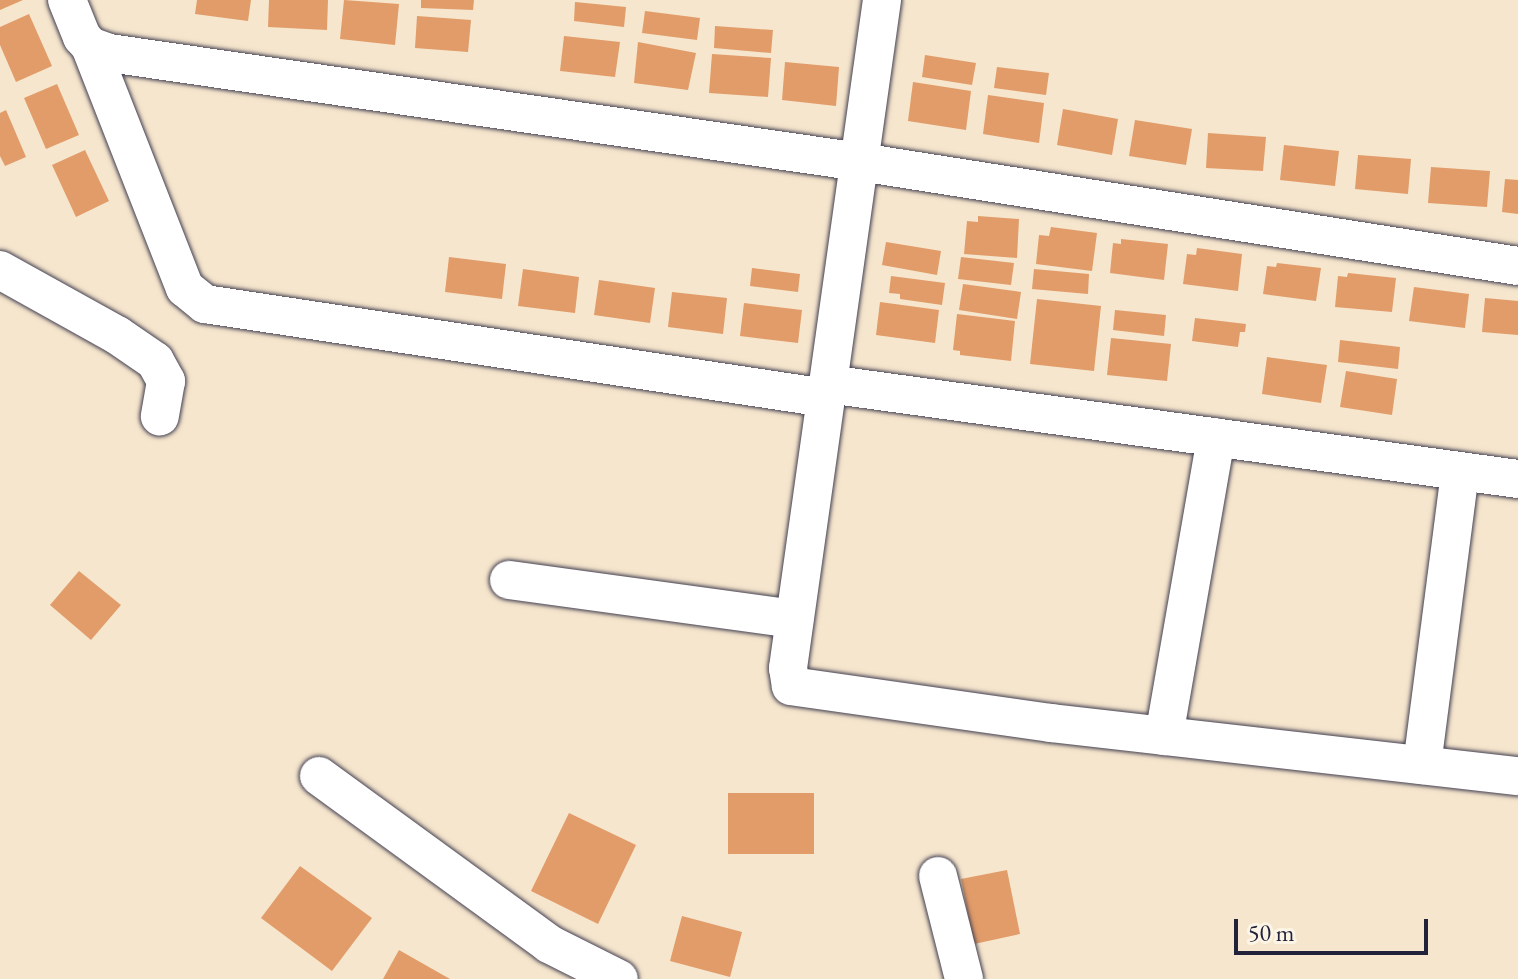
<!DOCTYPE html>
<html>
<head>
<meta charset="utf-8">
<style>
  body { margin:0 }
  #map { position:relative; width:1518px; height:979px; overflow:hidden; background:#f6e6cd; font-family:"EB Garamond",serif }
  div>[style] { position:absolute }
  .building>* { inset:0; background:#e19c69 }
  .roads { filter:drop-shadow(0 0 2px #423f51) drop-shadow(0 0 2px #423f51) }
  .minor>* { height:38px; margin:-19px; padding:0 19px; transform-origin:19px; border-radius:19px; background:#fff }
  span { translate:-50% -50%; white-space:nowrap; text-align:center; line-height:1.15; -webkit-text-stroke:6px #fcf5e5; paint-order:stroke }
  .scale { position:absolute; left:1234px; top:919px; width:194px; height:36px; box-sizing:border-box; border:4px solid #22223b; border-top:0; padding-left:10px; font-size:24px; line-height:28px; white-space:nowrap; color:#22223b; -webkit-text-stroke:6px #fcf5e5; paint-order:stroke }
</style>
</head>
<body>
<div id="map">
  <div class="building">
    <div style="clip-path:polygon(0 0,23px 0,0 10px)"></div>
    <div style="clip-path:polygon(197px 0,251px 0,248px 21px,195px 14px)"></div>
    <div style="clip-path:polygon(269px 0,328px 0,327px 30px,268px 27px)"></div>
    <div style="clip-path:polygon(344px 0,399px 4px,395px 45px,340px 39px)"></div>
    <div style="clip-path:polygon(421px 0,474px 0,473px 10px,421px 8px)"></div>
    <div style="clip-path:polygon(575px 2px,626px 7px,624px 27px,574px 21px)"></div>
    <div style="clip-path:polygon(645px 11px,700px 18px,697px 40px,642px 33px)"></div>
    <div style="clip-path:polygon(29px 14px,52px 66px,16px 82px,0 45px,0 27px)"></div>
    <div style="clip-path:polygon(417px 16px,471px 20px,468px 52px,415px 48px)"></div>
    <div style="clip-path:polygon(715px 26px,773px 30px,771px 53px,714px 48px)"></div>
    <div style="clip-path:polygon(564px 36px,620px 42px,615px 77px,560px 71px)"></div>
    <div style="clip-path:polygon(638px 42px,696px 53px,688px 90px,634px 83px)"></div>
    <div style="clip-path:polygon(712px 54px,771px 58px,768px 97px,709px 93px)"></div>
    <div style="clip-path:polygon(925px 55px,976px 63px,972px 85px,922px 77px)"></div>
    <div style="clip-path:polygon(785px 62px,839px 67px,836px 106px,782px 100px)"></div>
    <div style="clip-path:polygon(997px 67px,1049px 73px,1046px 95px,994px 88px)"></div>
    <div style="clip-path:polygon(913px 82px,971px 91px,966px 130px,908px 121px)"></div>
    <div style="clip-path:polygon(57px 84px,79px 135px,46px 149px,24px 98px)"></div>
    <div style="clip-path:polygon(988px 95px,1044px 103px,1039px 143px,983px 134px)"></div>
    <div style="clip-path:polygon(1063px 109px,1118px 119px,1112px 155px,1057px 145px)"></div>
    <div style="clip-path:polygon(6px 110px,26px 157px,5px 166px,0 156px,0 113px)"></div>
    <div style="clip-path:polygon(1135px 120px,1192px 129px,1186px 165px,1129px 156px)"></div>
    <div style="clip-path:polygon(1208px 133px,1266px 137px,1263px 171px,1206px 168px)"></div>
    <div style="clip-path:polygon(1284px 145px,1339px 151px,1335px 186px,1280px 180px)"></div>
    <div style="clip-path:polygon(85px 150px,109px 201px,76px 217px,52px 165px)"></div>
    <div style="clip-path:polygon(1358px 155px,1411px 159px,1408px 194px,1355px 189px)"></div>
    <div style="clip-path:polygon(1431px 167px,1490px 171px,1487px 207px,1428px 203px)"></div>
    <div style="clip-path:polygon(1505px 179px,1518px 180px,1518px 214px,1502px 212px)"></div>
    <div style="clip-path:polygon(978px 216px,1019px 219px,1017px 258px,964px 254px,967px 221px,978px 222px)"></div>
    <div style="clip-path:polygon(1051px 227px,1097px 233px,1092px 271px,1036px 264px,1039px 235px,1049px 236px)"></div>
    <div style="clip-path:polygon(1121px 239px,1168px 244px,1164px 280px,1110px 273px,1113px 243px,1121px 244px)"></div>
    <div style="clip-path:polygon(886px 242px,941px 251px,937px 275px,882px 265px)"></div>
    <div style="clip-path:polygon(1197px 248px,1242px 254px,1238px 291px,1183px 284px,1187px 254px,1196px 255px)"></div>
    <div style="clip-path:polygon(449px 257px,506px 264px,502px 299px,445px 292px)"></div>
    <div style="clip-path:polygon(961px 257px,1014px 263px,1011px 285px,958px 279px)"></div>
    <div style="clip-path:polygon(1277px 263px,1321px 268px,1316px 301px,1263px 294px,1267px 266px,1276px 267px)"></div>
    <div style="clip-path:polygon(752px 268px,800px 274px,798px 292px,750px 286px)"></div>
    <div style="clip-path:polygon(523px 269px,579px 277px,575px 313px,518px 306px)"></div>
    <div style="clip-path:polygon(1034px 269px,1089px 274px,1088px 294px,1032px 289px)"></div>
    <div style="clip-path:polygon(1348px 273px,1396px 278px,1392px 312px,1335px 307px,1338px 276px,1347px 277px)"></div>
    <div style="clip-path:polygon(891px 276px,945px 283px,942px 305px,900px 299px,900px 294px,889px 293px)"></div>
    <div style="clip-path:polygon(599px 280px,655px 288px,650px 323px,594px 315px)"></div>
    <div style="clip-path:polygon(963px 284px,1021px 292px,1017px 319px,959px 310px)"></div>
    <div style="clip-path:polygon(1414px 287px,1469px 294px,1465px 328px,1409px 321px)"></div>
    <div style="clip-path:polygon(672px 292px,727px 298px,723px 334px,668px 327px)"></div>
    <div style="clip-path:polygon(1485px 298px,1518px 301px,1518px 335px,1482px 332px)"></div>
    <div style="clip-path:polygon(1037px 299px,1101px 306px,1094px 371px,1030px 364px)"></div>
    <div style="clip-path:polygon(880px 302px,939px 310px,935px 343px,876px 335px)"></div>
    <div style="clip-path:polygon(744px 303px,802px 310px,798px 343px,740px 336px)"></div>
    <div style="clip-path:polygon(1115px 310px,1166px 315px,1164px 336px,1113px 330px)"></div>
    <div style="clip-path:polygon(957px 314px,1015px 321px,1011px 361px,960px 355px,960px 351px,953px 350px)"></div>
    <div style="clip-path:polygon(1195px 318px,1246px 324px,1245px 332px,1240px 332px,1238px 347px,1192px 341px)"></div>
    <div style="clip-path:polygon(1111px 338px,1171px 344px,1167px 381px,1107px 375px)"></div>
    <div style="clip-path:polygon(1340px 340px,1400px 347px,1398px 369px,1338px 362px)"></div>
    <div style="clip-path:polygon(1267px 357px,1327px 365px,1321px 403px,1262px 394px)"></div>
    <div style="clip-path:polygon(1346px 371px,1397px 379px,1392px 415px,1340px 407px)"></div>
    <div style="clip-path:polygon(79px 571px,121px 605px,91px 640px,50px 605px)"></div>
    <div style="clip-path:polygon(728px 793px,814px 793px,814px 854px,728px 854px)"></div>
    <div style="clip-path:polygon(569px 813px,636px 845px,598px 924px,531px 891px)"></div>
    <div style="clip-path:polygon(300px 866px,372px 918px,332px 971px,261px 918px)"></div>
    <div style="clip-path:polygon(1007px 870px,1020px 934px,974px 944px,961px 879px)"></div>
    <div style="clip-path:polygon(682px 916px,742px 932px,730px 977px,670px 961px)"></div>
    <div style="clip-path:polygon(399px 950px,450px 979px,383px 979px)"></div>
  </div>
  <div class="roads">
    <div class="minor">
      <div style="left:67px;top:0;width:40px;rotate:68deg"></div>
      <div style="left:82px;top:37px;width:12px;rotate:48deg"></div>
      <div style="left:90px;top:46px;width:20px;rotate:20deg"></div>
      <div style="left:109px;top:53px;width:759px;rotate:8.26deg"></div>
      <div style="left:860px;top:162px;width:666px;rotate:8.98deg"></div>
      <div style="left:882px;top:0;width:675px;rotate:98.01deg"></div>
      <div style="left:788px;top:668px;width:18px;rotate:81deg"></div>
      <div style="left:791px;top:686px;width:263px;rotate:8.1deg"></div>
      <div style="left:1051px;top:723px;width:470px;rotate:6.5deg"></div>
      <div style="left:90px;top:46px;width:260px;rotate:68.6deg"></div>
      <div style="left:185px;top:288px;width:26px;rotate:39deg"></div>
      <div style="left:205px;top:304px;width:628px;rotate:8.61deg"></div>
      <div style="left:0;top:270px;width:134px;rotate:29.1deg"></div>
      <div style="left:117px;top:335px;width:46px;rotate:34.4deg"></div>
      <div style="left:155px;top:361px;width:23px;rotate:61deg"></div>
      <div style="left:166px;top:381px;width:36px;rotate:100deg"></div>
      <div style="left:828px;top:384px;width:697px;rotate:7.84deg"></div>
      <div style="left:509px;top:580px;width:288px;rotate:7.8deg"></div>
      <div style="left:1164px;top:736px;width:303px;rotate:-80.1deg"></div>
      <div style="left:1422px;top:765px;width:296px;rotate:-82.6deg"></div>
      <div style="left:319px;top:776px;width:285px;rotate:36.1deg"></div>
      <div style="left:549px;top:944px;width:78px;rotate:26.6deg"></div>
      <div style="left:938px;top:876px;width:106px;rotate:75.8deg"></div>
    </div>
  </div>
  <div class="scale">50 m</div>
</div>
</body>
</html>
